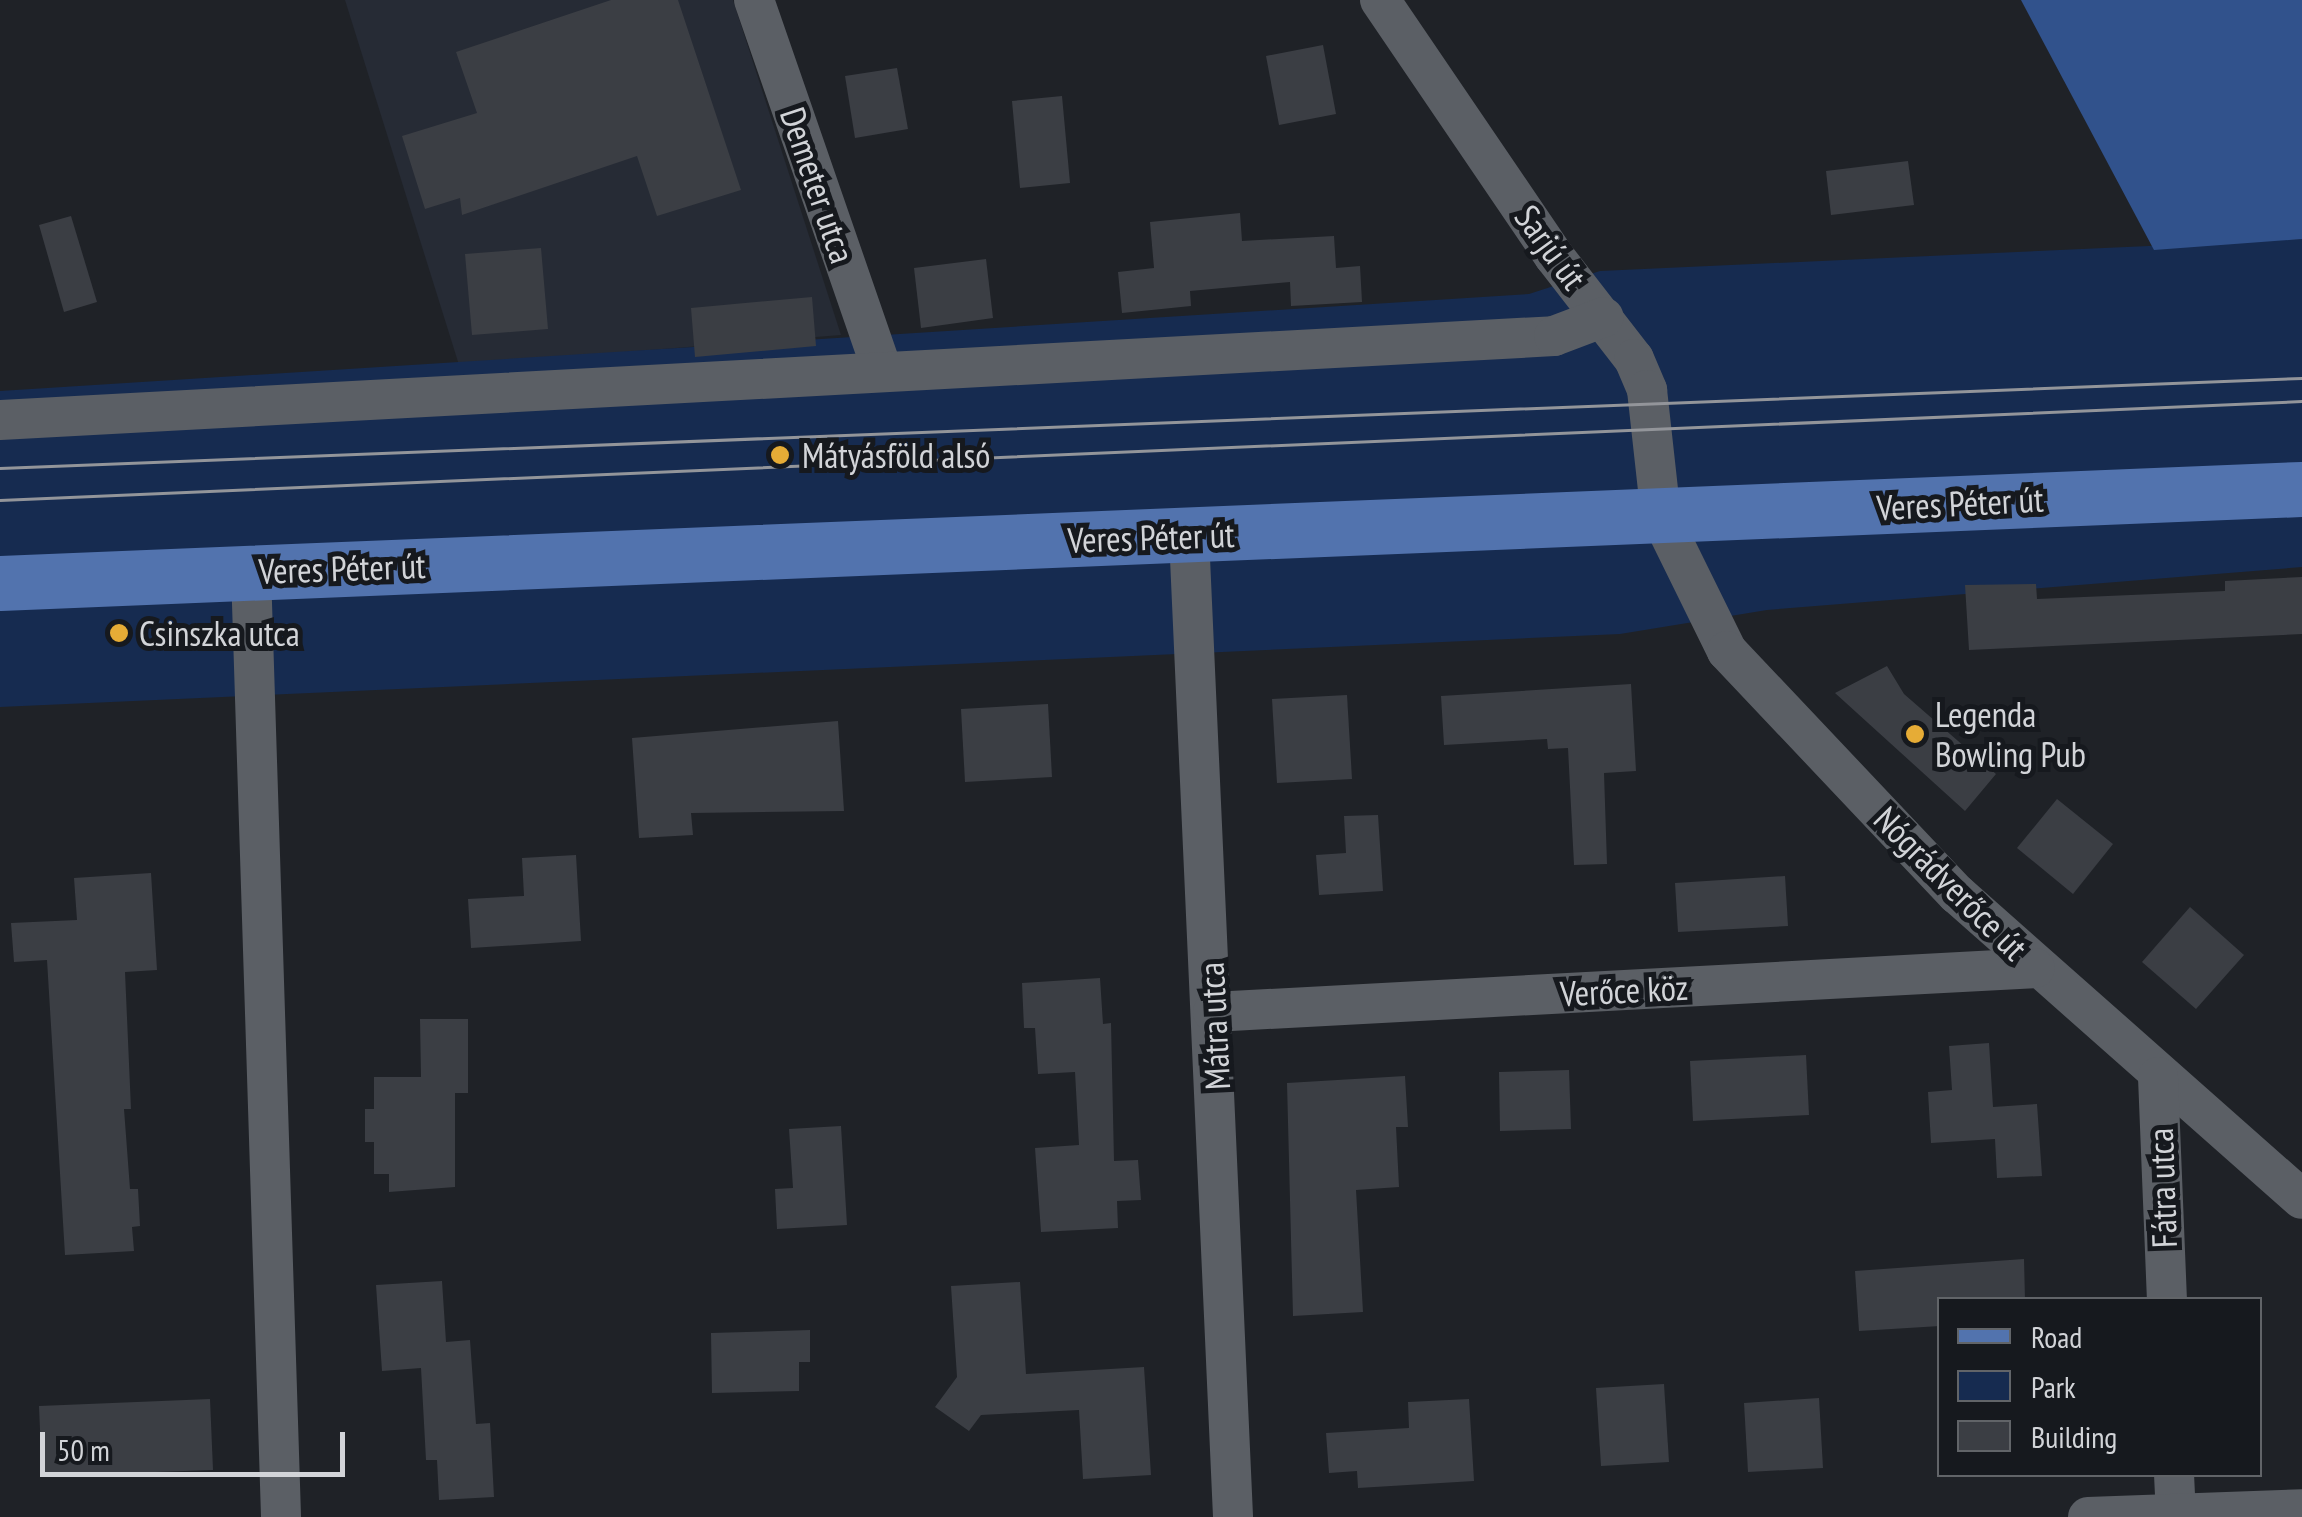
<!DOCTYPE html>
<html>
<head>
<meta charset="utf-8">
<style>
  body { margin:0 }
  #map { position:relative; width:2302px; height:1517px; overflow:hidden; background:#1f2227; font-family:"PT Sans Narrow",sans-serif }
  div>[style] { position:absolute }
  .built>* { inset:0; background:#262b35 }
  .green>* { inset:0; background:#162b50 }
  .forest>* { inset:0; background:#31528c }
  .building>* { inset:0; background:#3b3e44 }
  .minor>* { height:40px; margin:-20px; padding:0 20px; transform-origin:20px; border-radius:20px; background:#5b5f65 }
  .primary>* { height:55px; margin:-27.5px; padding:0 27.5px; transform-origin:27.5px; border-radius:27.5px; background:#5273ae }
  .tram>* { height:2.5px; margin:-1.25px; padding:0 1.25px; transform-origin:1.25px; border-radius:1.25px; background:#93959a }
  .dots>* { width:28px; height:28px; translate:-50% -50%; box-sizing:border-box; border:5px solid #16191e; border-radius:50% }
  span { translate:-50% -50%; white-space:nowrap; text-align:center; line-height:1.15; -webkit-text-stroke:10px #16191e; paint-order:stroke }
  .street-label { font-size:35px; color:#d2d4d8 }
  .poi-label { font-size:35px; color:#d2d4d8 }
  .left { translate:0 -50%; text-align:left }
  .legend { position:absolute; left:1937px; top:1297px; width:325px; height:180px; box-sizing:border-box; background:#16191e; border:2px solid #616468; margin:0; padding:12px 18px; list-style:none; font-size:30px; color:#d2d4d8 }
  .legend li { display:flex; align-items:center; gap:20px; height:50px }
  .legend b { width:50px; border:2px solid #616468 }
  .scale { position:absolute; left:40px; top:1432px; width:305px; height:45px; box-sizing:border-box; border:5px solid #d2d4d8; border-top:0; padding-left:12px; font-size:30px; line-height:35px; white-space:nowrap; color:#d2d4d8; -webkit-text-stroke:8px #16191e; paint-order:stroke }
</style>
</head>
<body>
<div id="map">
  <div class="built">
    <div style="clip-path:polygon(345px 0,733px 0,841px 335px,459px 365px)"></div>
  </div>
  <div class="green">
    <div style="clip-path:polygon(2302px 239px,2302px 567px,1767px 610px,1620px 634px,0 707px,0 391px,1529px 294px,1600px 271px)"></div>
  </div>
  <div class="forest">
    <div style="clip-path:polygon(2021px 0,2302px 0,2302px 239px,2154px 250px)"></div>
  </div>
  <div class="building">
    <div style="clip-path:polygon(611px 0,678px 0,741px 190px,657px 216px,637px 156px,462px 215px,460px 198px,425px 209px,402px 136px,477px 113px,456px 52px)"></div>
    <div style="clip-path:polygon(1323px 45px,1336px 114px,1279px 125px,1266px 56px)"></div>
    <div style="clip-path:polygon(897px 68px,908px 129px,855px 138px,845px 76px)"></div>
    <div style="clip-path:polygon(1062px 96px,1070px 183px,1020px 188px,1012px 101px)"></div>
    <div style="clip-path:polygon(1908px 161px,1914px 205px,1831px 215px,1826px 171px)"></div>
    <div style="clip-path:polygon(1240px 213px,1242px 241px,1334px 236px,1336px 268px,1360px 266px,1362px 302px,1291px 306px,1290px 282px,1190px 291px,1191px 306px,1122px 313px,1118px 272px,1154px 268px,1150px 222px)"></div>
    <div style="clip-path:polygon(71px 216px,97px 302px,64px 312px,39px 225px)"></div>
    <div style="clip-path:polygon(541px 248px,548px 329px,472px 335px,465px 254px)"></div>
    <div style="clip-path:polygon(986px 259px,993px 318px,921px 328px,914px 268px)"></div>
    <div style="clip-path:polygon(812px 297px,816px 346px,695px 357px,691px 308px)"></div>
    <div style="clip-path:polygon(2302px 577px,2302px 634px,1969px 650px,1965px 585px,2036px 584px,2037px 599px,2225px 591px,2225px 581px)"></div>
    <div style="clip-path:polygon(1887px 666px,1904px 694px,1996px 774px,1965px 811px,1835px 693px)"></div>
    <div style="clip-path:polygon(1631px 684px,1636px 771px,1604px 773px,1607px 864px,1574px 865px,1568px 748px,1548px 749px,1547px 739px,1444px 745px,1441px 696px)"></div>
    <div style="clip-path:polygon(1347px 695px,1352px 779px,1277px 783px,1272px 699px)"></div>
    <div style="clip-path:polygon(1048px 704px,1052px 777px,965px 782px,961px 709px)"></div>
    <div style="clip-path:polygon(838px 721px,844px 811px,691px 813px,693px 835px,639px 838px,632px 738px)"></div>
    <div style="clip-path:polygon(2057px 799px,2113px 844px,2073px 894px,2017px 848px)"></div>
    <div style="clip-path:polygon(1378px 815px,1383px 891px,1319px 895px,1316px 855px,1346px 853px,1344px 816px)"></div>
    <div style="clip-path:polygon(576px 855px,581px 941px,471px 948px,468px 899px,524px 896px,522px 858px)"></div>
    <div style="clip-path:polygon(151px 873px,157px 970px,125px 972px,131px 1109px,124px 1109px,130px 1189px,138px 1189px,140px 1226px,132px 1227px,134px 1251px,65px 1255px,47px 960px,14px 962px,11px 923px,77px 920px,74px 878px)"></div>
    <div style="clip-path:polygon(1785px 876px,1788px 926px,1678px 932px,1675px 883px)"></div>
    <div style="clip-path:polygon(2190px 907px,2244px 955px,2196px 1009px,2142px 962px)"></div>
    <div style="clip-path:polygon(1100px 978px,1103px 1024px,1111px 1023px,1114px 1161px,1138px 1160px,1141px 1200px,1117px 1201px,1118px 1228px,1041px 1232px,1035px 1148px,1079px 1145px,1075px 1072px,1038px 1074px,1035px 1028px,1024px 1028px,1022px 983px)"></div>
    <div style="clip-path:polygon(420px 1019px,468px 1019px,468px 1093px,455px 1093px,455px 1187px,389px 1192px,389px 1174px,374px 1174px,374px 1142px,365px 1142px,365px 1109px,374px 1109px,374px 1077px,421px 1077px)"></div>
    <div style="clip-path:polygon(1989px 1043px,1993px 1107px,2037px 1104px,2042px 1176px,1997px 1178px,1995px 1139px,1931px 1143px,1928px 1092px,1952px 1090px,1949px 1046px)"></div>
    <div style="clip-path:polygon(1806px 1055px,1809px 1115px,1693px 1121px,1690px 1061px)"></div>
    <div style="clip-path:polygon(1569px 1070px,1571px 1129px,1500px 1131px,1499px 1072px)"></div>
    <div style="clip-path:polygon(1405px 1076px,1408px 1127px,1396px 1127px,1399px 1187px,1356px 1190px,1363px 1312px,1293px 1316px,1287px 1083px)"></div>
    <div style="clip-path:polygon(841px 1126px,847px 1225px,777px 1229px,775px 1189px,793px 1188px,789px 1129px)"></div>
    <div style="clip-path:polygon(2024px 1259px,2025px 1300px,1940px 1300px,1940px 1326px,1859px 1331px,1855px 1271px)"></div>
    <div style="clip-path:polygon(442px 1281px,446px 1342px,470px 1340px,476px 1424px,490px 1423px,494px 1497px,439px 1500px,437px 1460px,426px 1460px,421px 1368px,382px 1371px,376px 1285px)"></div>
    <div style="clip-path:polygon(1020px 1282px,1026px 1374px,1144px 1367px,1151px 1475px,1083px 1479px,1079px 1410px,981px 1415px,969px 1431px,935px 1407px,957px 1377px,951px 1286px)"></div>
    <div style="clip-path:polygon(810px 1330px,810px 1362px,799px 1362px,799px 1391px,712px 1393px,711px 1333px)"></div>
    <div style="clip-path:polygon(1664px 1384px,1669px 1462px,1601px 1466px,1596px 1388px)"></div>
    <div style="clip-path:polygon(1819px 1398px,1823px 1468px,1748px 1472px,1744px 1403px)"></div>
    <div style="clip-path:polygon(210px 1399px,213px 1470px,42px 1476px,39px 1406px)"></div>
    <div style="clip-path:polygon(1469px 1399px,1474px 1481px,1358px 1488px,1357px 1471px,1329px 1473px,1326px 1433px,1409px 1428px,1408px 1402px)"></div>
  </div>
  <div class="minor">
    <div style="left:754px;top:0;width:392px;rotate:70.9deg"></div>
    <div style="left:1380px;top:0;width:310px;rotate:55.8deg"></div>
    <div style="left:1554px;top:256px;width:130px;rotate:52.2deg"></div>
    <div style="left:1634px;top:359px;width:34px;rotate:67deg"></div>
    <div style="left:1647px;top:390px;width:128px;rotate:83.7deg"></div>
    <div style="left:1661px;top:517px;width:149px;rotate:63.8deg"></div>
    <div style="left:1727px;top:651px;width:335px;rotate:46.6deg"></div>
    <div style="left:1957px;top:894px;width:460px;rotate:41.5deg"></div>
    <div style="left:0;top:420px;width:1556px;rotate:-3.09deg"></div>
    <div style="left:1554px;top:336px;width:53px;rotate:-20.8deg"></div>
    <div style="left:1189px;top:536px;width:982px;rotate:87.43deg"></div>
    <div style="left:251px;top:572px;width:945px;rotate:88.18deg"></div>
    <div style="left:1213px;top:1012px;width:823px;rotate:-3.06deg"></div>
    <div style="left:2158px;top:1077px;width:223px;rotate:87.7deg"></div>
    <div style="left:2174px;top:1474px;width:43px;rotate:87.3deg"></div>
    <div style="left:2088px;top:1517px;width:214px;rotate:-2.1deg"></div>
  </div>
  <div class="primary">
    <div style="left:0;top:583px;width:2304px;rotate:-2.34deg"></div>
  </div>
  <div class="tram">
    <div style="left:0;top:468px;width:2304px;rotate:-2.24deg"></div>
    <div style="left:0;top:500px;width:2304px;rotate:-2.46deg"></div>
  </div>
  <div class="dots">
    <div style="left:780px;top:455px;background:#e6ac36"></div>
    <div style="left:119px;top:633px;background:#e6ac36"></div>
    <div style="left:1915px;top:734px;background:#e6ac36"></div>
  </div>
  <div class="street-label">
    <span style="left:818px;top:185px;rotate:71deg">Demeter utca</span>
    <span style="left:1551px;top:247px;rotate:54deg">Sarjú út</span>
    <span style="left:1960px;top:503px;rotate:-3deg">Veres Péter út</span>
    <span style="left:1151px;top:537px;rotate:-2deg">Veres Péter út</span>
    <span style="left:342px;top:568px;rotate:-2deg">Veres Péter út</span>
    <span style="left:1951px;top:883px;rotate:45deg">Nógrádverőce út</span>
    <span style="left:1624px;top:990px;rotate:-3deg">Verőce köz</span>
    <span style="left:1214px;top:1026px;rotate:-93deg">Mátra utca</span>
    <span style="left:2162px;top:1188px;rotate:-92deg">Fátra utca</span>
  </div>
  <div class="poi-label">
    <span class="left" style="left:802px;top:455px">Mátyásföld alsó</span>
    <span class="left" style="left:139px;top:633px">Csinszka utca</span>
    <span class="left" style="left:1935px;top:734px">Legenda<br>Bowling Pub</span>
  </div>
  <ul class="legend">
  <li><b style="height:12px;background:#5273ae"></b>Road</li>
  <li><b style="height:28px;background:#162b50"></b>Park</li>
  <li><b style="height:28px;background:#3b3e44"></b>Building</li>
  </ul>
  <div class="scale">50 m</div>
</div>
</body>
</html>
